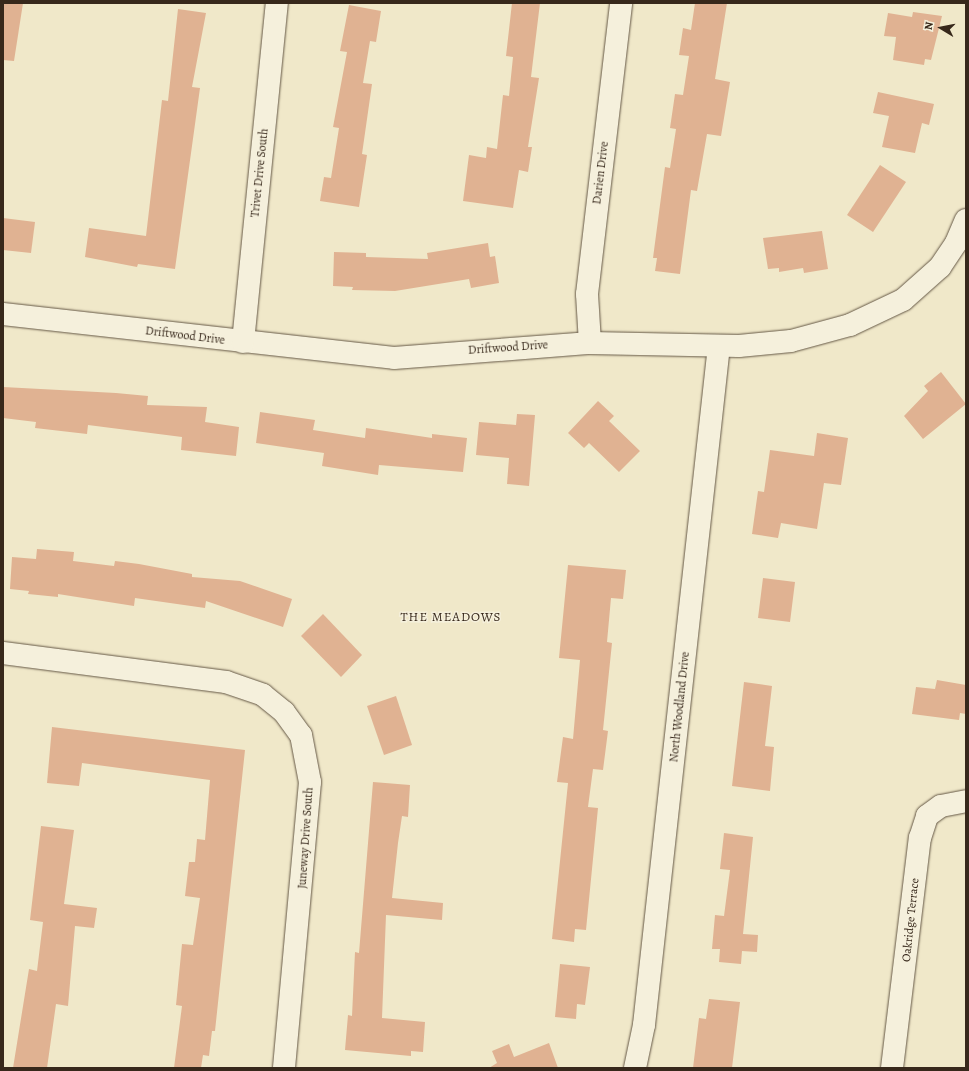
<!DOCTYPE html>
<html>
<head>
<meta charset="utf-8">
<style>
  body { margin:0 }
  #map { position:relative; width:969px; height:1071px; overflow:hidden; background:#f0e8c9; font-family:Alegreya,serif }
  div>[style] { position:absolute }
  .building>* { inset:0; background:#e0b292 }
  .roads { filter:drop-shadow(0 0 1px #655846) drop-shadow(0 0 1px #655846) }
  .minor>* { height:22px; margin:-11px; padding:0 11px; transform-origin:11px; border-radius:11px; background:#f5f0dc }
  span { translate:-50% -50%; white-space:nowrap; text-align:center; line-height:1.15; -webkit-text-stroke:3px #f5f0dc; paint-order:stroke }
  .street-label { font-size:12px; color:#37281b }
  .neighbourhood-label { font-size:13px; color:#37281b; letter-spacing:1px }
  .frame { position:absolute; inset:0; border:4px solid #37281b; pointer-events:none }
  .north { position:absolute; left:921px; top:8px; width:40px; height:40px; -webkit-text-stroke:3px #f5f0dc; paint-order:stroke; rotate:280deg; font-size:11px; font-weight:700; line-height:16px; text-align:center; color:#37281b }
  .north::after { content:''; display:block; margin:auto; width:14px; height:18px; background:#37281b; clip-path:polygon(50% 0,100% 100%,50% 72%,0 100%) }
</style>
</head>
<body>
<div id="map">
  <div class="building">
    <div style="clip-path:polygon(3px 3px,23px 3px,14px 61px,3px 60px)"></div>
    <div style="clip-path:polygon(512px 3px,540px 3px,531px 77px,539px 78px,528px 147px,532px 147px,528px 172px,519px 170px,513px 208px,463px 201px,469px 155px,486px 158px,487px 147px,497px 149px,503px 95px,509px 96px,513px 57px,506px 56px)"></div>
    <div style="clip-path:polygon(695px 3px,727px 3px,715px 79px,730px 82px,721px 136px,707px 134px,697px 191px,691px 190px,680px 274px,655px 271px,657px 258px,653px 258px,665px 167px,670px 168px,676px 129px,670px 128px,675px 94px,683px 95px,689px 56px,679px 55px,683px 28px,691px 30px)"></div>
    <div style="clip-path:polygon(349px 5px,381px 11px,376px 42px,370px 41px,363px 83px,372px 84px,362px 154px,367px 155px,359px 207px,320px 201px,324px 177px,331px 178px,339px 128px,333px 127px,347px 52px,340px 51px)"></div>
    <div style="clip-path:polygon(178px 9px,206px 13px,192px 87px,200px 88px,175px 269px,138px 264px,137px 267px,85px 257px,89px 228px,146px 236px,162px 100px,168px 101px)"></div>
    <div style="clip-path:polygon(913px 12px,942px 16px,931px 60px,925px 59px,924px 65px,893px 60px,896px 37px,884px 36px,888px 13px,912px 17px)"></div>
    <div style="clip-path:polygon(878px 92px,934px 104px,929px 125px,922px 123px,915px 153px,882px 147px,889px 116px,873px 113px)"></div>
    <div style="clip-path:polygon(880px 165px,906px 182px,873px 232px,847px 215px)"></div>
    <div style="clip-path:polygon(3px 218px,35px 222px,31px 253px,3px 250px)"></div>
    <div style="clip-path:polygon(822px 231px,828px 269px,804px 273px,803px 268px,779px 272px,779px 268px,768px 269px,763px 238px)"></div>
    <div style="clip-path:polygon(488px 243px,490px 257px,495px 256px,499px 283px,471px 288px,469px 279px,395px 291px,352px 290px,353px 287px,333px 286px,334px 252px,366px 253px,366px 257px,428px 259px,427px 253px)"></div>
    <div style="clip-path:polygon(941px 372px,966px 404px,923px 439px,904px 416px,928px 391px,924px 386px)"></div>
    <div style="clip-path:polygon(3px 387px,116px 393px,148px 396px,147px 405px,207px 407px,205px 422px,239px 427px,236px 456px,181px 450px,182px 437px,88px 425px,87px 434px,35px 428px,36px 422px,3px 418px)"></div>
    <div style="clip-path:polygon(598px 401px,614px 416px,609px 421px,640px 451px,619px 472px,589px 443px,584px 448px,568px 433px)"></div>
    <div style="clip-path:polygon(260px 412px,315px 420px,313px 430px,365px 438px,366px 428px,432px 438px,432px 434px,467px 438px,463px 472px,379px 465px,378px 475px,322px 466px,324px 453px,256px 443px)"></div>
    <div style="clip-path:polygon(517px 414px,535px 415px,529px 486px,507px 484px,509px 458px,476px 455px,479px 422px,516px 425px)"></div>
    <div style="clip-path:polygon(817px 433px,848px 438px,841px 485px,824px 483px,817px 529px,781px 523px,778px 538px,752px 534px,758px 491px,764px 492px,770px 450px,814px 456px)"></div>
    <div style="clip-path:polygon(37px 549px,74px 552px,73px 561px,114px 566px,115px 561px,139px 564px,192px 574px,192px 577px,240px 581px,292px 599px,283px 627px,206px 601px,205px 608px,135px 598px,134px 606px,58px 594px,58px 597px,28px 594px,29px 591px,10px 589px,12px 557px,36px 559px)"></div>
    <div style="clip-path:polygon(568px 565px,626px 570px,623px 599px,611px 598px,607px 642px,612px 643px,603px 730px,608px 731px,603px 770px,593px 769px,588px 807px,598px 808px,586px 930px,575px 929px,574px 942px,552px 939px,568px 783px,557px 782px,563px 737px,573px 739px,580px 660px,559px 658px)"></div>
    <div style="clip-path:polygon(763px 578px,795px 582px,790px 622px,758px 618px)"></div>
    <div style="clip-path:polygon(323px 614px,362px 655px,341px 677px,301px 636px)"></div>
    <div style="clip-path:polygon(937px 680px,966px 685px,966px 714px,960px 713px,959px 720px,912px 714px,916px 687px,935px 689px)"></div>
    <div style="clip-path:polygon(744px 682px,772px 686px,765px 746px,774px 747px,770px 791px,732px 786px)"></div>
    <div style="clip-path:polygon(396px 696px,412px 745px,384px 755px,367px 706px)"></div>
    <div style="clip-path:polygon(52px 727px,245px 750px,215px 1031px,212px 1031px,209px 1056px,203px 1055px,201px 1068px,174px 1068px,182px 1006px,176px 1005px,182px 944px,193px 945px,200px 898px,185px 896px,189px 862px,195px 862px,197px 839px,205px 840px,210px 780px,82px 763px,79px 786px,47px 783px)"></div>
    <div style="clip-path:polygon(373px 782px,410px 785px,408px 817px,402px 816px,398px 843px,392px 898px,443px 903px,442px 920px,386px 915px,382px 1018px,425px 1022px,423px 1052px,411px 1051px,411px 1056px,345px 1050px,348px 1015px,352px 1016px,355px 952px,359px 953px)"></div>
    <div style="clip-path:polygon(41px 826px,74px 830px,64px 904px,97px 908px,94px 928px,75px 926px,68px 1006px,56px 1004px,47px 1068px,13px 1068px,29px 969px,37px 971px,43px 922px,30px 920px)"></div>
    <div style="clip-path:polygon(724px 833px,753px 837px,743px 934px,758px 935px,757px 952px,742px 951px,741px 964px,719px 962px,720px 949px,712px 949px,715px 915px,724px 916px,730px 870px,720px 869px)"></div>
    <div style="clip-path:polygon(560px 964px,590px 967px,585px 1005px,577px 1004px,576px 1019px,555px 1017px)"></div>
    <div style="clip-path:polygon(709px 999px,740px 1002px,732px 1068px,693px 1068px,699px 1018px,706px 1019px)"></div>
    <div style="clip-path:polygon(549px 1043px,558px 1068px,489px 1068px,497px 1063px,492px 1051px,509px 1044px,514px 1057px)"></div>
  </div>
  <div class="roads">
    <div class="minor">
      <div style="left:3px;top:314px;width:393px;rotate:6.4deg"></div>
      <div style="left:394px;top:358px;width:197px;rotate:-4.4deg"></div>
      <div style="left:590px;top:343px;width:149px;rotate:1.2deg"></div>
      <div style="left:739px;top:346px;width:52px;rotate:-5.5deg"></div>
      <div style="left:791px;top:341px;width:61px;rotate:-15.2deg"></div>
      <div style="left:850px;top:325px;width:59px;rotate:-25.3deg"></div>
      <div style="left:903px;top:300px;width:50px;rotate:-41.7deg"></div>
      <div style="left:940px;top:267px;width:29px;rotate:-56deg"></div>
      <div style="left:956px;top:243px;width:25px;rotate:-67deg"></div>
      <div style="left:243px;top:342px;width:341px;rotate:-84.3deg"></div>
      <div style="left:590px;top:343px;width:49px;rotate:-93.5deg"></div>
      <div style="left:587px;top:294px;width:293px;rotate:-83.3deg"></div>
      <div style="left:3px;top:653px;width:225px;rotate:7.4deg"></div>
      <div style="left:226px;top:682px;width:39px;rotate:19deg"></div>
      <div style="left:263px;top:695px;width:27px;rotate:39deg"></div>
      <div style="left:284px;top:712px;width:29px;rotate:54deg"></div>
      <div style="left:301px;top:735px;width:48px;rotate:79.2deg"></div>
      <div style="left:310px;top:782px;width:287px;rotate:95.2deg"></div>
      <div style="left:635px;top:1068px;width:44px;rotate:-78.2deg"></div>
      <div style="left:644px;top:1025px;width:683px;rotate:-83.7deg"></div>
      <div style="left:892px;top:1068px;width:232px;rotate:-83.1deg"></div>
      <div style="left:920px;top:838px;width:23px;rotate:-72deg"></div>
      <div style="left:927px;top:816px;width:17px;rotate:-36deg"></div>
      <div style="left:941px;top:806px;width:25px;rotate:-11deg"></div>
    </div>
  </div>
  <div class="street-label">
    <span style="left:260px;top:173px;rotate:-84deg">Trivet Drive South</span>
    <span style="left:601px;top:173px;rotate:-83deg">Darien Drive</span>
    <span style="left:185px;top:336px;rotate:7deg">Driftwood Drive</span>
    <span style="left:508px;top:348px;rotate:-4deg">Driftwood Drive</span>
    <span style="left:680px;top:707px;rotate:-84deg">North Woodland Drive</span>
    <span style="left:306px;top:838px;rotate:-86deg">Juneway Drive South</span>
    <span style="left:911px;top:920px;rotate:-84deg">Oakridge Terrace</span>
  </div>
  <div class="neighbourhood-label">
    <span style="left:451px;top:617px">THE MEADOWS</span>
  </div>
  <div class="frame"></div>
  <div class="north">N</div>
</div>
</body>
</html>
